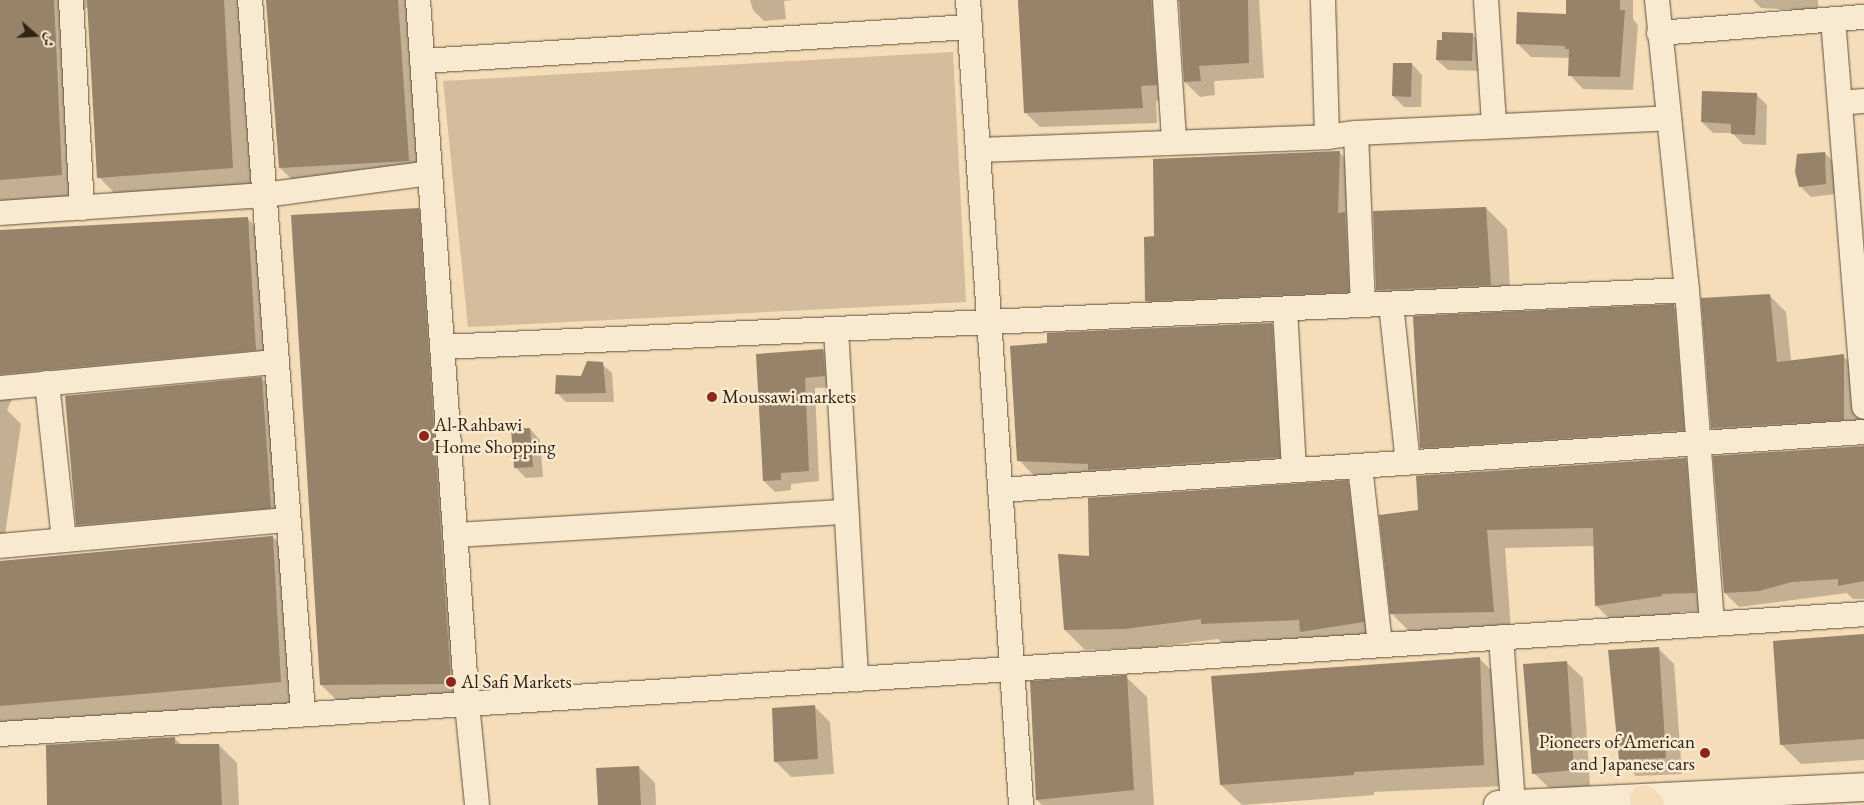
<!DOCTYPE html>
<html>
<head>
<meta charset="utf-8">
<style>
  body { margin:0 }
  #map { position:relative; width:1864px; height:805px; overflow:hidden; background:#f4ddb8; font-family:"EB Garamond",Amiri,serif }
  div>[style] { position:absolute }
  .green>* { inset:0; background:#d3bd9c }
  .shadow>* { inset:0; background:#0003 }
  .building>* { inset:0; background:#968369 }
  .roads { filter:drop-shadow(0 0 1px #61513d) drop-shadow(0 0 1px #61513d) }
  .street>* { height:24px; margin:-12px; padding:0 12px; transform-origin:12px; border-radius:12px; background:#f8e9d1 }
  .secondary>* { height:28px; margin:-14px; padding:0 14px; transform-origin:14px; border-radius:14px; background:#f8e9d1 }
  .highway>* { height:28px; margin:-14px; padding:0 14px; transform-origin:14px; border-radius:14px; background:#f4ddb8 }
  .dots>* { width:14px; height:14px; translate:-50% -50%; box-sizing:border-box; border:2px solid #f8e9d1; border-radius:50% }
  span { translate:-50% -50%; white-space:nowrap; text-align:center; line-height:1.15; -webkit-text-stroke:5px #f8e9d1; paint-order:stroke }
  .poi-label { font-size:19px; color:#302214 }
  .left { translate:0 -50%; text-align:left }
  .right { translate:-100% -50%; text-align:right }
  .north { position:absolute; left:10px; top:10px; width:50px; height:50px; -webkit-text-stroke:4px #f8e9d1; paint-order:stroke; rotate:109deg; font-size:14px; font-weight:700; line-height:20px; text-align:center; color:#302214 }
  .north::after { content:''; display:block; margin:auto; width:18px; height:22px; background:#302214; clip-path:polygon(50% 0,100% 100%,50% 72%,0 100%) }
</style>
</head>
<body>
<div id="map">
  <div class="green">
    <div style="clip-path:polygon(953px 52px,966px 302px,468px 327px,443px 81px)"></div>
  </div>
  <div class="shadow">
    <div style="clip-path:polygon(0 0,243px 0,253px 188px,119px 198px,99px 177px,89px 7px,84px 9px,75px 24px,83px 195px,0 202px)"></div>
    <div style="clip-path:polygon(267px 0,417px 0,429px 181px,301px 188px,280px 168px)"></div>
    <div style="clip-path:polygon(750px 0,794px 0,784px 1px,786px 19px,764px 21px,753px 10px)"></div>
    <div style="clip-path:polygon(1018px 0,1259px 0,1264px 78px,1214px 81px,1215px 95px,1200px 97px,1185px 82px,1180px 0,1168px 9px,1171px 99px,1156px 101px,1157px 123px,1040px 127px,1025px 112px)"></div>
    <div style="clip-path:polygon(1567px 0,1633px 0,1633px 19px,1638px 25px,1633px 90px,1583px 89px,1570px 75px,1570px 58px,1531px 57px,1517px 43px,1567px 15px)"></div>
    <div style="clip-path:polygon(1753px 0,1818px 0,1818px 11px,1761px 8px)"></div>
    <div style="clip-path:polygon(1472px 34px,1483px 45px,1482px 71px,1448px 70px,1437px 60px)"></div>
    <div style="clip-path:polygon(1412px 64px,1422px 75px,1421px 107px,1404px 107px,1393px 96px)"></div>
    <div style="clip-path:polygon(1756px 94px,1767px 105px,1766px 145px,1743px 144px,1732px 133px,1713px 133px,1702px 122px)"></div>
    <div style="clip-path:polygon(1339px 152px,1355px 168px,1364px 307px,1162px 317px,1146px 301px)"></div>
    <div style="clip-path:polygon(1825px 153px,1835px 164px,1836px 194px,1811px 197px,1800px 186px)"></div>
    <div style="clip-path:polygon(1486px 208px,1507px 229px,1511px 306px,1398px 311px,1377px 290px)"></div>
    <div style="clip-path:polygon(418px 209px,439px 229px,471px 704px,342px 705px,321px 685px)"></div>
    <div style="clip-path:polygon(247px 218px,268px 239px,276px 370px,13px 397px,7px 410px,21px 424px,4px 542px,0 542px,0 231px)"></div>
    <div style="clip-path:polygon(1770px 296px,1786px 312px,1791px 361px,1843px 356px,1859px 372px,1859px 435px,1728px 444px,1712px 428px,1703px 299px)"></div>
    <div style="clip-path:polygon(1674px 306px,1695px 326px,1704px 451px,1442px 468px,1422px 447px)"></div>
    <div style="clip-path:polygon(1272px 324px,1288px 341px,1296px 474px,1035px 477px,1019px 460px)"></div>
    <div style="clip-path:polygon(823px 350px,834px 361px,835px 387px,815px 388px,819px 481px,791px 484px,791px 490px,775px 492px,764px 481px,757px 355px)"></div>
    <div style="clip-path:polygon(602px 364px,612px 373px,614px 402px,566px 402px,557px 393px)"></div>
    <div style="clip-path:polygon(262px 378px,282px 399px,291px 528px,98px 545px,77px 525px)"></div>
    <div style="clip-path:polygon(530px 429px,540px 440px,543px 477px,526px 478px,515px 467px)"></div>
    <div style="clip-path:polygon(1864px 447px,1864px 599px,1853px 599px,1847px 593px,1739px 607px,1725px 593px)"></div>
    <div style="clip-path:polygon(1685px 459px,1704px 477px,1714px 611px,1680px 612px,1680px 615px,1614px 624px,1596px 605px,1595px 546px,1505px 548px,1511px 630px,1410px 632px,1392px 614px,1420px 511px)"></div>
    <div style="clip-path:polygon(1347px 482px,1367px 502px,1383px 642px,1223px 643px,1218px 639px,1146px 648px,1085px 650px,1065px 630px,1090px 558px)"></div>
    <div style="clip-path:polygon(272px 536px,293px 557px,301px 703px,0 728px,0 562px)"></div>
    <div style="clip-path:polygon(1864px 634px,1864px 760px,1801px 764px,1782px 745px)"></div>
    <div style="clip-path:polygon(1658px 648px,1674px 664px,1682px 774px,1636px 776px,1620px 760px)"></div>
    <div style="clip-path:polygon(1479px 658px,1500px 679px,1504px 786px,1374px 792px,1374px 795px,1242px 805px,1221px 785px)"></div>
    <div style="clip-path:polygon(1566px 662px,1583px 678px,1590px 786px,1550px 789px,1534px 773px)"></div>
    <div style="clip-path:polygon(1126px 677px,1147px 697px,1154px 805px,1042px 805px,1037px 800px)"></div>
    <div style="clip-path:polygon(814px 706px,830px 722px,834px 774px,791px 777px,775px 761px)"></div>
    <div style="clip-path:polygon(174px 738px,182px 745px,219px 745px,237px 763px,239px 805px,49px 805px)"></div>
    <div style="clip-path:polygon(639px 767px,655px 783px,656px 805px,599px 805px)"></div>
  </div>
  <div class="building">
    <div style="clip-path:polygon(0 0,54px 0,62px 175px,0 180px)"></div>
    <div style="clip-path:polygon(87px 0,224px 0,233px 168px,97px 178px)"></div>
    <div style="clip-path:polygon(266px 0,398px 0,409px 161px,279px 168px)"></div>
    <div style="clip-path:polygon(1018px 0,1151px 0,1157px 85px,1141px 86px,1143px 108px,1024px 113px)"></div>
    <div style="clip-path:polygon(1179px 0,1248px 0,1249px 63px,1199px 66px,1201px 81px,1184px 82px)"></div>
    <div style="clip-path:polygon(1566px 0,1620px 0,1620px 10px,1625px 10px,1620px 77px,1568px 76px,1569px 49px,1565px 49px,1565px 46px,1516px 44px,1517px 12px,1566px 14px)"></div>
    <div style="clip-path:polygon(1442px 32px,1473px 33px,1472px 61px,1436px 60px,1437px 40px,1442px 40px)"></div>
    <div style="clip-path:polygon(1393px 63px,1412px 63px,1411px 97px,1392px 96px)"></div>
    <div style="clip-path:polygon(1702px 91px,1757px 93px,1755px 135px,1731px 134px,1731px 124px,1701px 122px)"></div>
    <div style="clip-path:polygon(1340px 151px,1338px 213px,1345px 212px,1349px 292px,1145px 301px,1144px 237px,1154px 236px,1153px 159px)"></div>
    <div style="clip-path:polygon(1825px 152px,1826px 184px,1799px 187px,1795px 172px,1797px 154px)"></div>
    <div style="clip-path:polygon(1486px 207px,1491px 285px,1376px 290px,1373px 211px)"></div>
    <div style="clip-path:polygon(419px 208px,451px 684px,320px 685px,291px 215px)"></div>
    <div style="clip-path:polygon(248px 217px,256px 350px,0 374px,0 230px)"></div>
    <div style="clip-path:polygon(1770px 294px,1777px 362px,1844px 354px,1844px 420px,1711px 428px,1701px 298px)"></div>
    <div style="clip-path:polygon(1674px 304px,1684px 430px,1420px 448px,1413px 316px)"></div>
    <div style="clip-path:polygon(1272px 323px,1280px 457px,1088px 470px,1088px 464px,1017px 461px,1010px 346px,1047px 343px,1047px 333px)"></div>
    <div style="clip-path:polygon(823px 349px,825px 376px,805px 378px,809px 471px,781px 473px,781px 480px,763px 481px,756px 354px)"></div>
    <div style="clip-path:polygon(587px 361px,603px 362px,606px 393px,555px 394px,556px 375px,581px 376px)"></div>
    <div style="clip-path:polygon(262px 377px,271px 508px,76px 525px,65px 396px)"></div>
    <div style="clip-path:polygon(530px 428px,533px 467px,514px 468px,511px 429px)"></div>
    <div style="clip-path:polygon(1864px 446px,1864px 581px,1838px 586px,1838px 579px,1792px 582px,1759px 591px,1724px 593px,1713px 456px)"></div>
    <div style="clip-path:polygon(1686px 458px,1696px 593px,1662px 594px,1662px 596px,1595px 606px,1593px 528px,1487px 530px,1494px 612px,1390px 614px,1379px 515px,1418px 510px,1416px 476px)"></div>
    <div style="clip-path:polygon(1348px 480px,1364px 622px,1300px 632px,1299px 620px,1201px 624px,1201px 619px,1125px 629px,1064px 630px,1058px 554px,1089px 556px,1088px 498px)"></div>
    <div style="clip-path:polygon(273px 536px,281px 682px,0 706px,0 561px)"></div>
    <div style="clip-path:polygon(1864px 634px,1864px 739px,1780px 745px,1773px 641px)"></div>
    <div style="clip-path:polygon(1659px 647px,1666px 758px,1619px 760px,1608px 650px)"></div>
    <div style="clip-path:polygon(1480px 657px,1484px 765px,1354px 772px,1354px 775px,1220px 785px,1211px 676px)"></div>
    <div style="clip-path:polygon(1567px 661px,1574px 770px,1532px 774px,1523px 664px)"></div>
    <div style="clip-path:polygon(1127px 675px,1134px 790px,1036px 800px,1030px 681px)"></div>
    <div style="clip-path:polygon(815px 705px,818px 759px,774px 762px,772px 708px)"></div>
    <div style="clip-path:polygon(175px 737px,175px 744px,219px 744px,222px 805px,47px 805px,46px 745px)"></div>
    <div style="clip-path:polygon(639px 766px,641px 805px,598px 805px,596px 768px)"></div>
  </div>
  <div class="roads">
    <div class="street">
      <div style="left:71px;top:0;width:208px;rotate:87deg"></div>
      <div style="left:250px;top:0;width:716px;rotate:85.75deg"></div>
      <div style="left:418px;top:0;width:706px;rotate:86.02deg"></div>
      <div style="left:467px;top:704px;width:101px;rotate:84.3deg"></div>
      <div style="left:968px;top:0;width:807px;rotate:86.23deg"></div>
      <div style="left:1165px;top:0;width:141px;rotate:86.3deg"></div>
      <div style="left:1323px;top:0;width:137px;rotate:88.3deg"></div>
      <div style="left:1486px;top:0;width:125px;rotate:86.3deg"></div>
      <div style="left:1657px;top:0;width:292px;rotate:84.1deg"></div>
      <div style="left:1687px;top:290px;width:334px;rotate:85.7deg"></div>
      <div style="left:1833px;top:19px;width:389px;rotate:85.4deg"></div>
      <div style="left:1659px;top:33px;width:206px;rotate:-4.5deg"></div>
      <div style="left:422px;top:61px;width:549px;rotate:-3.55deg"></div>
      <div style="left:1840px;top:103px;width:24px;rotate:-5deg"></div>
      <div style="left:1356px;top:133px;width:172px;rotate:87.7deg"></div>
      <div style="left:978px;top:150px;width:349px;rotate:-2.1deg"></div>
      <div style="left:1327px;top:137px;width:29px;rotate:-8deg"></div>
      <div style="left:1356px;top:133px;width:313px;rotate:-2.7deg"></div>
      <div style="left:0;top:213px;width:265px;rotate:-3.9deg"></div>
      <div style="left:264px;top:195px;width:167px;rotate:-7.5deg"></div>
      <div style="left:1391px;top:304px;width:159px;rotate:83.9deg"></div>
      <div style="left:1285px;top:309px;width:161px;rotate:86.8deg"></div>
      <div style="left:836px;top:329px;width:351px;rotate:86.7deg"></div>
      <div style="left:442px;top:347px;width:1246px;rotate:-2.62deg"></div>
      <div style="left:47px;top:383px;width:158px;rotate:83.8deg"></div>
      <div style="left:0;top:388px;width:277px;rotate:-5.4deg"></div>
      <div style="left:1360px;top:466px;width:180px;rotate:83.6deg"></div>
      <div style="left:1000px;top:490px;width:866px;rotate:-3.84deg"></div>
      <div style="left:455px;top:535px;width:392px;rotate:-3.4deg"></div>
      <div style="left:0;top:546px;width:289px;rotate:-5.2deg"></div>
      <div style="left:1501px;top:637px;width:166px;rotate:85.9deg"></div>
      <div style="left:0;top:734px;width:1868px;rotate:-3.68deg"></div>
    </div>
    <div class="secondary">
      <div style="left:1498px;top:805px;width:366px;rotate:-2.8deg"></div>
    </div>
    <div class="highway">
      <div style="left:1644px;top:799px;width:8px;rotate:45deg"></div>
    </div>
  </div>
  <div class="dots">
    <div style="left:712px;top:397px;background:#8f2418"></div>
    <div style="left:424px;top:436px;background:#8f2418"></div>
    <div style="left:451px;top:682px;background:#8f2418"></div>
    <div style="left:1705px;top:753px;background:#8f2418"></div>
  </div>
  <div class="poi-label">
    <span class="left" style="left:722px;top:397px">Moussawi markets</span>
    <span class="left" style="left:434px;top:436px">Al-Rahbawi<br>Home Shopping</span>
    <span class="left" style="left:461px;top:682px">Al Safi Markets</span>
    <span class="right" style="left:1695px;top:753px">Pioneers of American<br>and Japanese cars</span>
  </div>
  <div class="north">ش</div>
</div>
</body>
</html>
